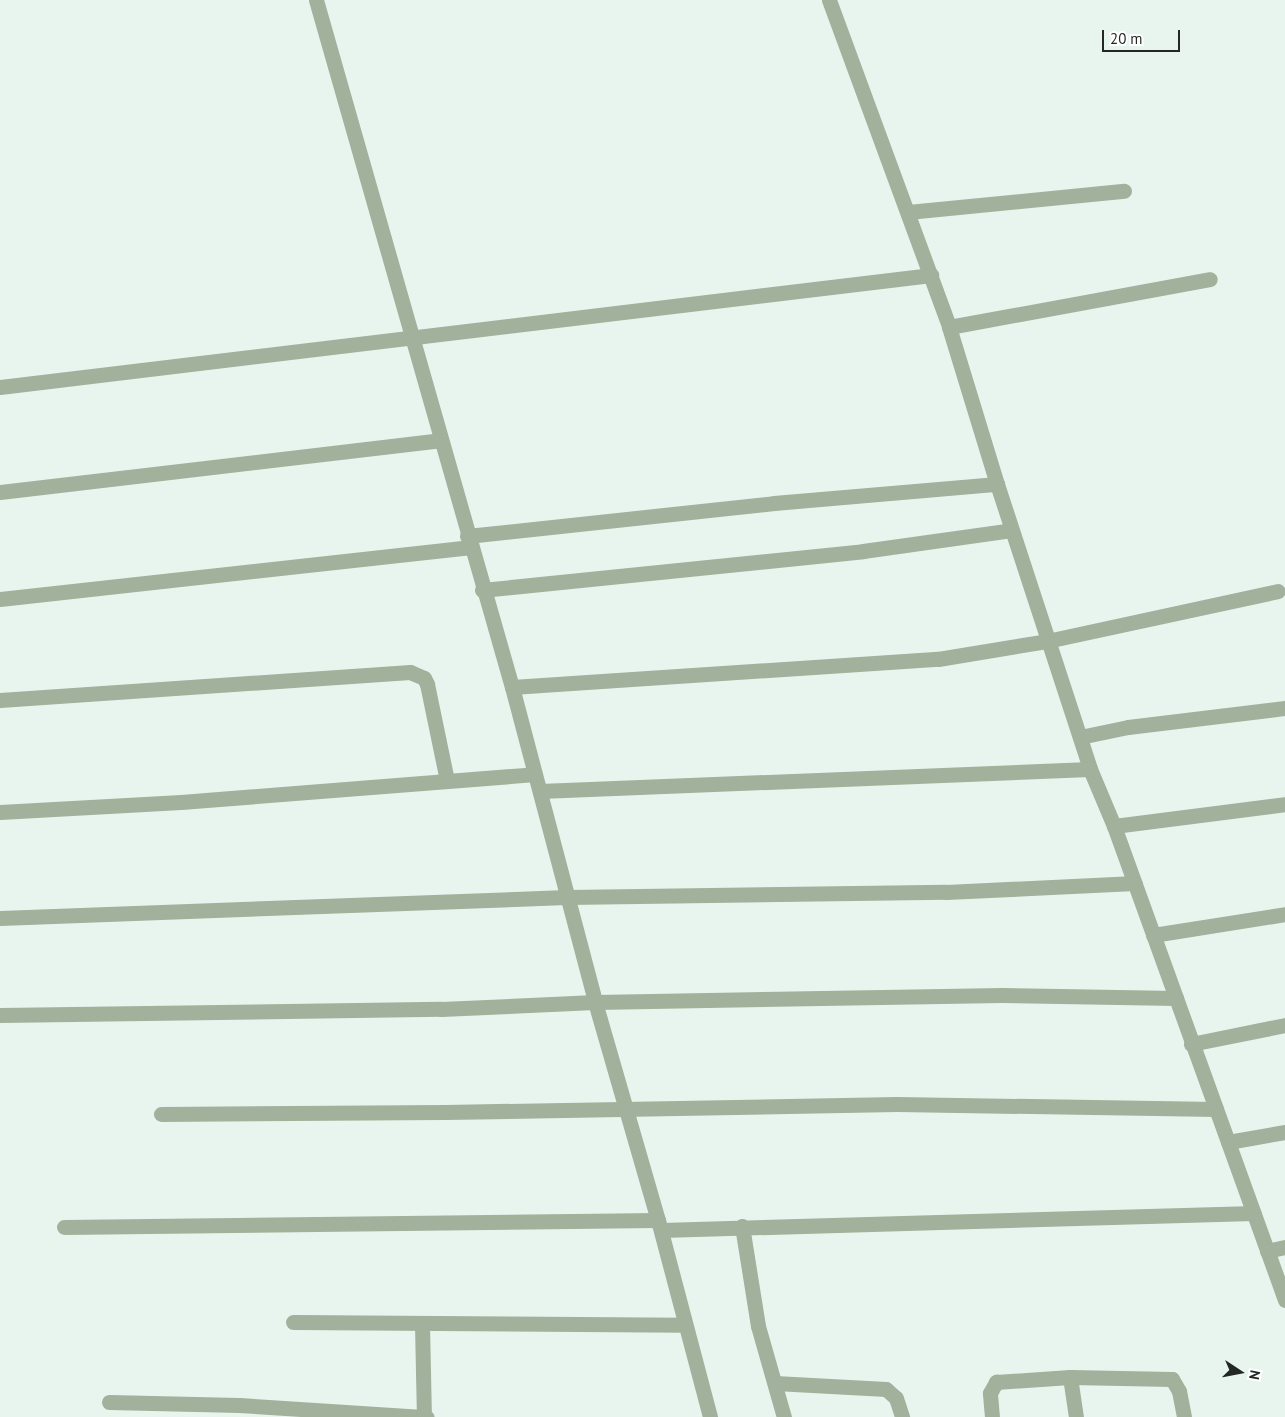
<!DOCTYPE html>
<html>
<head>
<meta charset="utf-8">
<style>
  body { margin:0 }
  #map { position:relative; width:1285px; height:1417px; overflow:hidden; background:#e8f5ef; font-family:"PT Sans",sans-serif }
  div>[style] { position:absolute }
  .minor>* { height:15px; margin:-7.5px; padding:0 7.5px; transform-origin:7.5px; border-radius:7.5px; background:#a1b19b }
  span { translate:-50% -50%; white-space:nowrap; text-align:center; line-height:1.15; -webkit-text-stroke:4px #fff; paint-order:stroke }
  .north { position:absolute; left:1215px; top:1347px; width:50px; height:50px; -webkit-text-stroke:4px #fff; paint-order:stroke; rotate:101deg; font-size:14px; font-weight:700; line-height:20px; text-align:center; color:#232725 }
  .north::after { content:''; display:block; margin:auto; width:18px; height:22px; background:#232725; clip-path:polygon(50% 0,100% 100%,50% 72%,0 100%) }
  .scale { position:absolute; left:1102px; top:30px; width:78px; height:22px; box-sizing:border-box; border:2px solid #232725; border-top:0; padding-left:6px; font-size:15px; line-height:18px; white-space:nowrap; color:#232725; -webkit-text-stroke:4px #fff; paint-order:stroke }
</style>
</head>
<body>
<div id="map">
  <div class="minor">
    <div style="left:316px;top:0;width:714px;rotate:74.08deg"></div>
    <div style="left:512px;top:687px;width:326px;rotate:75.2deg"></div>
    <div style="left:595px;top:1002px;width:227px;rotate:73.9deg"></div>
    <div style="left:658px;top:1220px;width:204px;rotate:75.2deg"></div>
    <div style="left:829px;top:0;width:348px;rotate:69.8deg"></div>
    <div style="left:949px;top:327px;width:164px;rotate:73deg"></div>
    <div style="left:997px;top:484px;width:300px;rotate:71.9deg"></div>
    <div style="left:1090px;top:769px;width:62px;rotate:67.2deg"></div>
    <div style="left:1114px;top:826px;width:504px;rotate:70.16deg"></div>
    <div style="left:908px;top:212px;width:217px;rotate:-5.6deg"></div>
    <div style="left:949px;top:327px;width:265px;rotate:-10.4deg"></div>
    <div style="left:0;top:387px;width:938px;rotate:-6.86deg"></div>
    <div style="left:0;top:492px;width:443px;rotate:-6.7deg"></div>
    <div style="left:467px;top:536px;width:309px;rotate:-6.1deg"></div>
    <div style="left:774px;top:503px;width:224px;rotate:-4.9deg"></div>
    <div style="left:482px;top:590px;width:383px;rotate:-5.8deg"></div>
    <div style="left:863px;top:551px;width:150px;rotate:-8deg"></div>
    <div style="left:0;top:599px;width:472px;rotate:-6.3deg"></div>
    <div style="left:512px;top:687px;width:427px;rotate:-3.8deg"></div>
    <div style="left:938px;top:659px;width:110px;rotate:-9.4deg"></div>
    <div style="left:1047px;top:641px;width:236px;rotate:-12.2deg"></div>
    <div style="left:0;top:700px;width:411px;rotate:-3.9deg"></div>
    <div style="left:410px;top:672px;width:15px;rotate:23deg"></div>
    <div style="left:424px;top:678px;width:7px;rotate:63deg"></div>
    <div style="left:427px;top:684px;width:99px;rotate:78.3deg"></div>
    <div style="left:1080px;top:737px;width:49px;rotate:-11.8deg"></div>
    <div style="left:1128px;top:727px;width:158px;rotate:-6.9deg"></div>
    <div style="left:540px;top:791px;width:550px;rotate:-2.29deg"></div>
    <div style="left:0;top:812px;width:181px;rotate:-3.2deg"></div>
    <div style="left:181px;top:802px;width:355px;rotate:-4.5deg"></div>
    <div style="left:1114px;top:826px;width:172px;rotate:-7.3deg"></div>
    <div style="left:0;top:918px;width:567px;rotate:-2.12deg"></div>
    <div style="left:567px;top:897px;width:379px;rotate:-0.8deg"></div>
    <div style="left:946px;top:892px;width:189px;rotate:-2.7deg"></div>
    <div style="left:1153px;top:935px;width:134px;rotate:-9deg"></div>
    <div style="left:0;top:1015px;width:441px;rotate:-0.8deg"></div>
    <div style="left:441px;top:1009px;width:154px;rotate:-2.6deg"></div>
    <div style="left:595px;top:1002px;width:407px;rotate:-1deg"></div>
    <div style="left:1002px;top:995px;width:174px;rotate:1deg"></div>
    <div style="left:1191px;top:1044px;width:96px;rotate:-11.4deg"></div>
    <div style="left:161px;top:1114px;width:284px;rotate:-0.4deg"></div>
    <div style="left:445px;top:1112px;width:452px;rotate:-1deg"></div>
    <div style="left:897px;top:1104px;width:319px;rotate:0.9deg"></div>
    <div style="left:1228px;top:1142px;width:58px;rotate:-10deg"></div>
    <div style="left:742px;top:1226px;width:101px;rotate:80.9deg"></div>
    <div style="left:758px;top:1326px;width:95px;rotate:74.1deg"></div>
    <div style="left:64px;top:1227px;width:594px;rotate:-0.68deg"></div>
    <div style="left:661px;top:1230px;width:593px;rotate:-1.64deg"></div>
    <div style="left:1267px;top:1251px;width:18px;rotate:-13deg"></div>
    <div style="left:293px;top:1322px;width:392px;rotate:0.4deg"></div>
    <div style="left:422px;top:1324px;width:93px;rotate:88.8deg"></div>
    <div style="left:1070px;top:1377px;width:40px;rotate:81.5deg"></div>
    <div style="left:775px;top:1383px;width:111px;rotate:3.1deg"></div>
    <div style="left:886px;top:1389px;width:13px;rotate:42deg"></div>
    <div style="left:896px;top:1398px;width:20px;rotate:72deg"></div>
    <div style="left:109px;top:1402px;width:130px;rotate:1.3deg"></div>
    <div style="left:239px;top:1405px;width:188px;rotate:3.7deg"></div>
    <div style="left:992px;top:1417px;width:24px;rotate:-95deg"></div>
    <div style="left:990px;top:1393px;width:13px;rotate:-61deg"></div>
    <div style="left:996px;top:1382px;width:74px;rotate:-3.9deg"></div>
    <div style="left:1070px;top:1377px;width:102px;rotate:1.1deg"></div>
    <div style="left:1172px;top:1379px;width:14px;rotate:60deg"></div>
    <div style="left:1179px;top:1391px;width:26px;rotate:79deg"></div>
  </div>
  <div class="north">N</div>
  <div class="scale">20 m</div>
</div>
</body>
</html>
